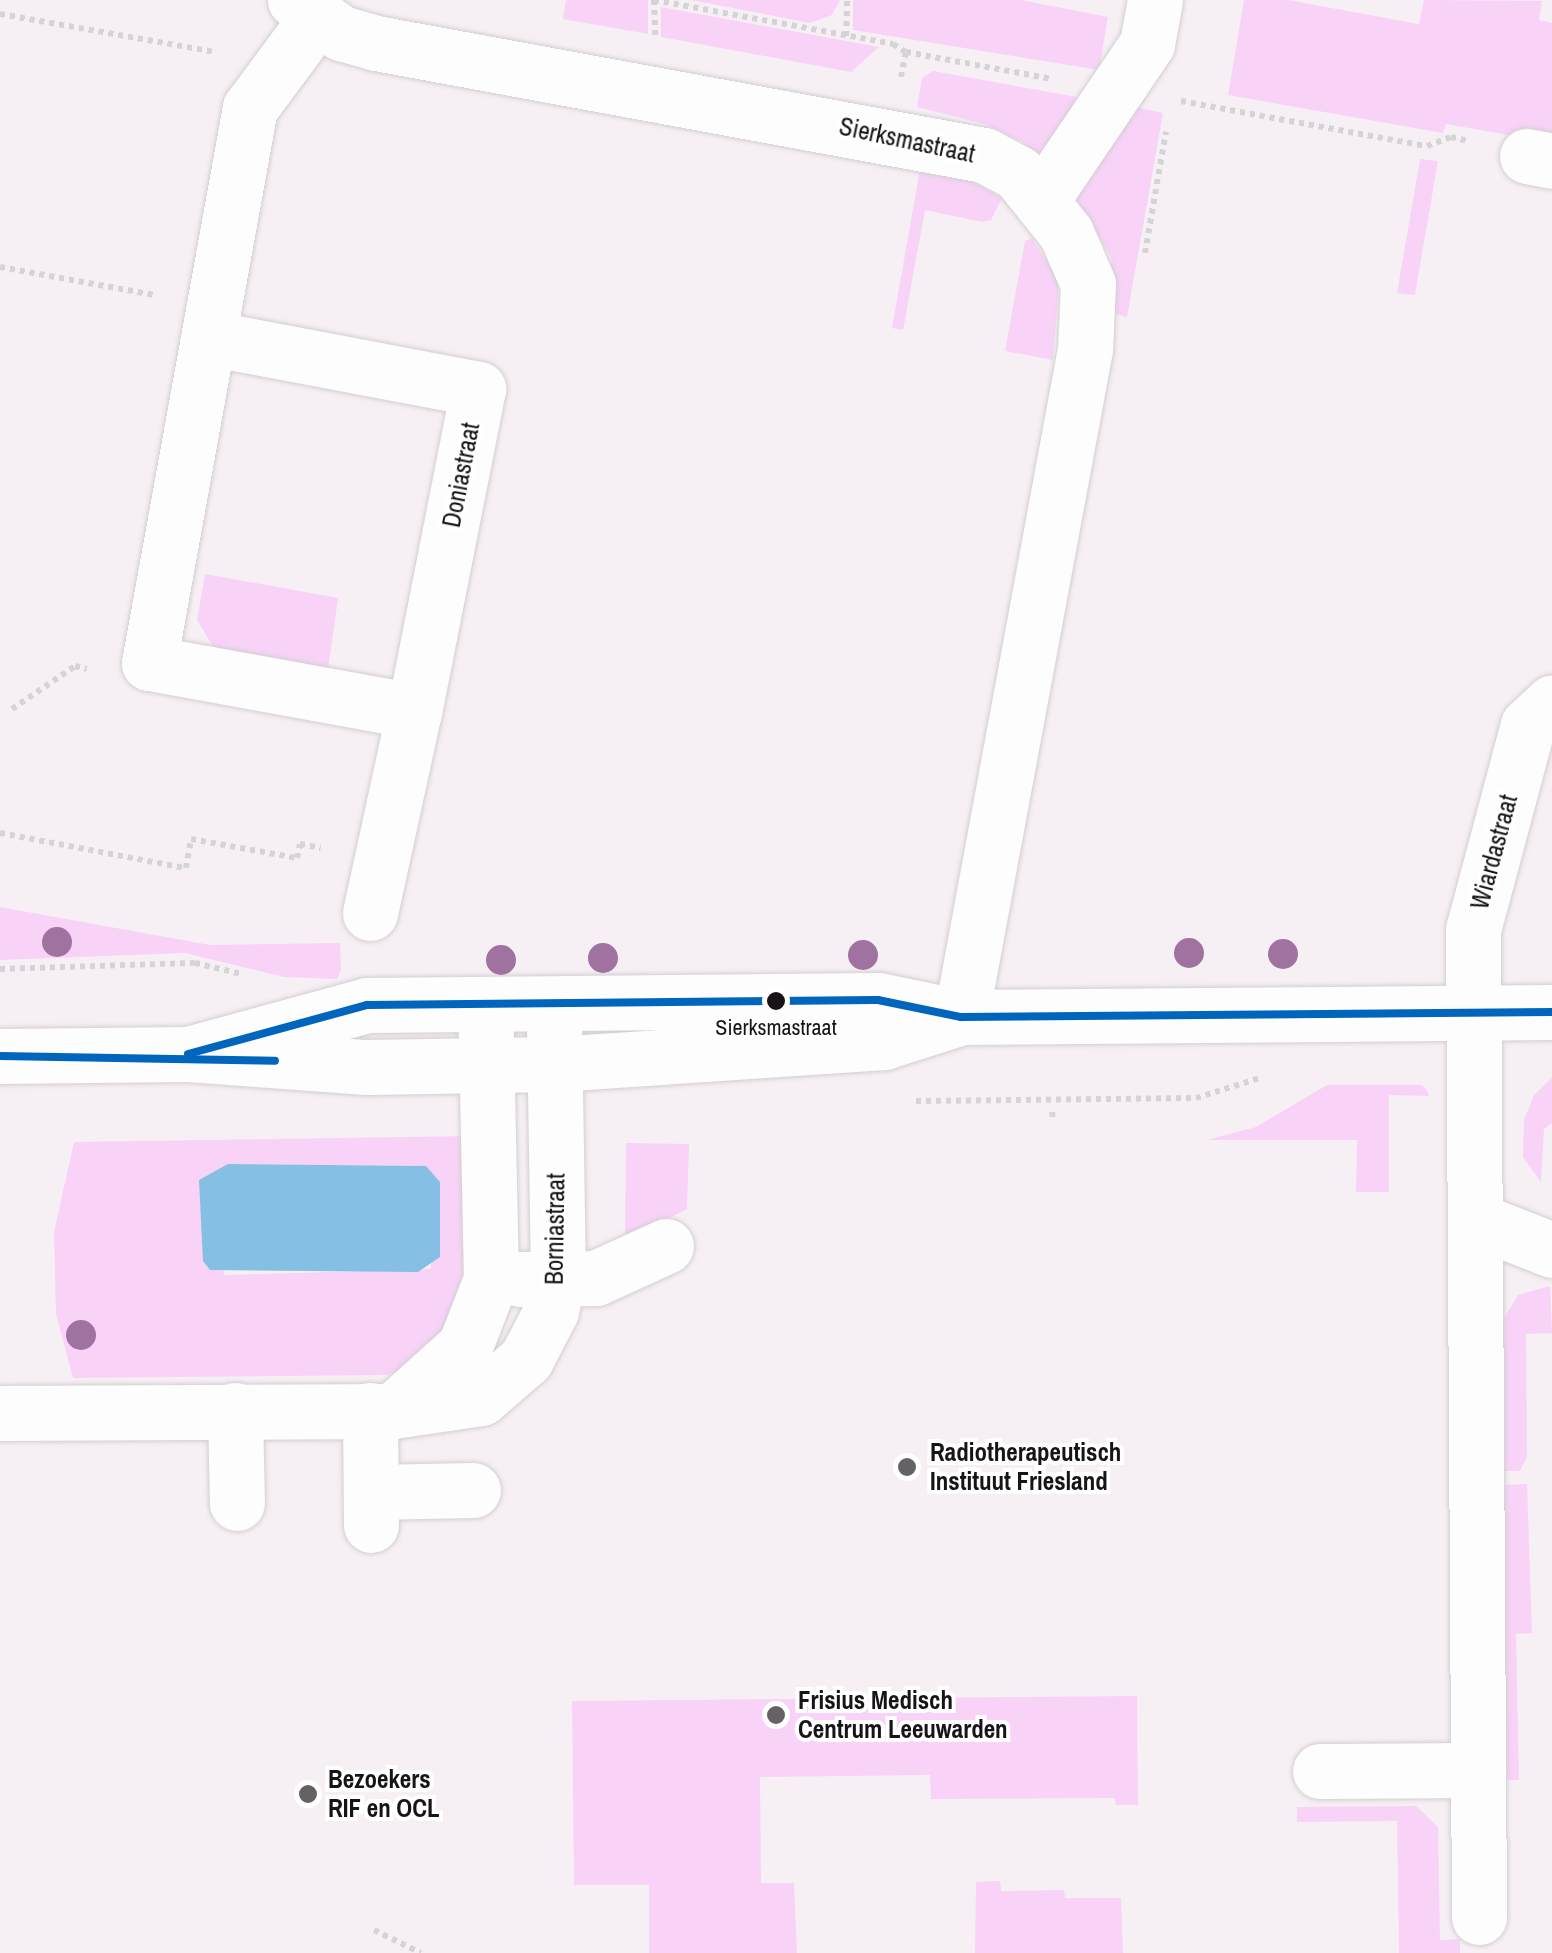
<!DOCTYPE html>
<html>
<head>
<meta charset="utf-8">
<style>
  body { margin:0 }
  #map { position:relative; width:1552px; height:1953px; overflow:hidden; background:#f6f0f5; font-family:"Archivo Narrow",sans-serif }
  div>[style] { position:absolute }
  .green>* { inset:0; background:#f8d3f7 }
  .water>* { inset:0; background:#85bfe4 }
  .path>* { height:6px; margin-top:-3px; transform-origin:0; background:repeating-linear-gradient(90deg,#d5d4d5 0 5px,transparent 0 10px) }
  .roads { filter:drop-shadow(0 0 2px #d3ced2) drop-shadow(0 0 2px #d3ced2) }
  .minor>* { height:55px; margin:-27.5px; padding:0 27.5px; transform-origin:27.5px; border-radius:27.5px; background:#fefdfe }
  .bus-1>* { height:8px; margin:-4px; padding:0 4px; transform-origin:4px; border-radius:4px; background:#0065bd }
  .trees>* { width:30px; height:30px; margin:-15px; border-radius:50%; background:#9f72a0 }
  .dots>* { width:28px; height:28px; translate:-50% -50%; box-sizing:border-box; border:5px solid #fff; border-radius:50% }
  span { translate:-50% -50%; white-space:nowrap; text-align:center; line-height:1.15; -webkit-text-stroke:8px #fff; paint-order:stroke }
  .bus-label { font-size:22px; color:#171417 }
  .street-label { font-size:25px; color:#171417 }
  .poi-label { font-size:25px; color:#171417; font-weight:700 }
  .left { translate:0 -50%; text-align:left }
</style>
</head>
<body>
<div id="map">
  <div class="green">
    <div style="clip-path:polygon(566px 0,648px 0,648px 34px,563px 19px)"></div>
    <div style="clip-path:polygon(691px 0,840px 0,832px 15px,810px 23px)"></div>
    <div style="clip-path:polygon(853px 0,1021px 0,1108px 17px,1099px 70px,853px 30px)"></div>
    <div style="clip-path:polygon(1244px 0,1288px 0,1419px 24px,1424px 0,1542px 1px,1539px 20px,1552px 23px,1552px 143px,1446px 124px,1443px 133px,1228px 95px)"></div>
    <div style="clip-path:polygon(661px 7px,879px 47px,851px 72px,661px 37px)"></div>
    <div style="clip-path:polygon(933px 71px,1088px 99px,1043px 160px,1025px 143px,984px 124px,917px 107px,922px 78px)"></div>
    <div style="clip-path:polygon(1135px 107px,1163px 113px,1127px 317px,1115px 314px,1111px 257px,1074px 196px)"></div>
    <div style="clip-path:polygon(1420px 159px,1438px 161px,1415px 295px,1397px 293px)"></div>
    <div style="clip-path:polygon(920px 169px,963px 177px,1002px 198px,991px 220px,982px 222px,925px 210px,903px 330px,892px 328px)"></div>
    <div style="clip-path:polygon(1032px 238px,1059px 281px,1053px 360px,1005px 351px,1025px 241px)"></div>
    <div style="clip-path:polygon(205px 574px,338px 598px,328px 670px,213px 647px,197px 620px)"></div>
    <div style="clip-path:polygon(0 907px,210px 945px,340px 943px,341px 970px,337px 979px,284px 977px,185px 953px,0 960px)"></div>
    <div style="clip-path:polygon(1552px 1078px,1552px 1123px,1544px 1129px,1541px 1182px,1523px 1157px,1524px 1120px,1534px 1095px)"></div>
    <div style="clip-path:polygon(1327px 1085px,1422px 1085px,1427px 1090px,1429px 1096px,1389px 1095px,1389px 1192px,1356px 1192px,1357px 1140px,1207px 1140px,1256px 1127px)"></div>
    <div style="clip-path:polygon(evenodd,469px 1136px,467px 1292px,423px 1360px,387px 1375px,73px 1378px,56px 1314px,54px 1232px,74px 1142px,469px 1136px,228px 1164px,426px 1166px,431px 1269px,224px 1275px,228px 1164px)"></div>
    <div style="clip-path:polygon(626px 1143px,689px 1144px,687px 1209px,625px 1240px)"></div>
    <div style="clip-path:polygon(1550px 1286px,1552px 1333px,1526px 1334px,1527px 1457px,1520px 1471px,1503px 1471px,1503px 1320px,1518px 1295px)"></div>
    <div style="clip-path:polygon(1527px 1484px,1532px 1633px,1516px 1634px,1519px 1780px,1507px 1780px,1503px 1485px)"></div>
    <div style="clip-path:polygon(1137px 1696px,1138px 1805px,1116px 1805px,1115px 1798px,931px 1799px,930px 1775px,760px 1777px,761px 1883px,794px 1883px,797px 1953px,649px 1953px,649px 1885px,574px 1885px,572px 1701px)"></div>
    <div style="clip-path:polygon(1416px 1806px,1438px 1827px,1440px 1940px,1460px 1939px,1460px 1953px,1399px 1953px,1397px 1821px,1297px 1822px,1297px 1807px)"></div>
    <div style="clip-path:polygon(1000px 1881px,1001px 1891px,1064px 1890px,1065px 1898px,1121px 1898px,1123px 1953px,975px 1953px,976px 1882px)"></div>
  </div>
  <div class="water">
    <div style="clip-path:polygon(228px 1164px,426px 1166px,440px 1182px,440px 1257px,418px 1272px,210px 1270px,203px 1261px,199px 1180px)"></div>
  </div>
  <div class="path">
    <div style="left:654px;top:0;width:243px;rotate:10.4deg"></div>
    <div style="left:893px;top:44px;width:15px;rotate:32deg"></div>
    <div style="left:654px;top:0;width:35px;rotate:88deg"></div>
    <div style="left:0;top:14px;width:218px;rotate:10deg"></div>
    <div style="left:846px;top:36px;width:36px;rotate:-88deg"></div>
    <div style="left:901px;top:77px;width:25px;rotate:-79deg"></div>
    <div style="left:906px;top:52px;width:147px;rotate:10.5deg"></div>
    <div style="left:1181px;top:101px;width:250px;rotate:10.4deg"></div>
    <div style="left:1427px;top:146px;width:26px;rotate:-21deg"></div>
    <div style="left:1451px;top:137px;width:17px;rotate:13deg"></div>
    <div style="left:1145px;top:253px;width:123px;rotate:-80.2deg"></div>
    <div style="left:0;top:267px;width:157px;rotate:10.3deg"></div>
    <div style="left:12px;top:709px;width:76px;rotate:-34.3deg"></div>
    <div style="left:75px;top:666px;width:12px;rotate:14deg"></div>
    <div style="left:0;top:833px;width:189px;rotate:10.7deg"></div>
    <div style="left:186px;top:868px;width:29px;rotate:-80deg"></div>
    <div style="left:191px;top:839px;width:108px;rotate:10.2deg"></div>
    <div style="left:297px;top:858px;width:14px;rotate:-78deg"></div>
    <div style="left:300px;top:844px;width:21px;rotate:11deg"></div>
    <div style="left:0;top:969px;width:195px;rotate:-1.8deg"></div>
    <div style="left:195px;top:963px;width:48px;rotate:13.2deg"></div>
    <div style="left:916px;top:1101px;width:280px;rotate:-0.6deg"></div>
    <div style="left:1196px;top:1098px;width:67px;rotate:-17.4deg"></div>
    <div style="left:1052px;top:1112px;width:8px;rotate:83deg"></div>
    <div style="left:374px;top:1930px;width:52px;rotate:26.1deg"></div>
  </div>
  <div class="roads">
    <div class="minor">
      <div style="left:295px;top:0;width:57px;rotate:35.7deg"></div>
      <div style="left:341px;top:33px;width:36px;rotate:16deg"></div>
      <div style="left:376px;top:43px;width:618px;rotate:10.44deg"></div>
      <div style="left:984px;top:155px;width:38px;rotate:28deg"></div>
      <div style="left:1018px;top:173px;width:77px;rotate:51.3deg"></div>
      <div style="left:1066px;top:233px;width:56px;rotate:66.7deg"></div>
      <div style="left:1088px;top:284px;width:65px;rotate:92.6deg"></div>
      <div style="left:1085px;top:349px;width:679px;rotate:100.52deg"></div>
      <div style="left:1527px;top:156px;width:25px;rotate:11deg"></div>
      <div style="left:1042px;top:199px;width:187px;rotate:-55.9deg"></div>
      <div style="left:1147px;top:44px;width:45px;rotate:-79.7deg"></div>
      <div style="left:209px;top:338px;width:274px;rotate:10.7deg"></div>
      <div style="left:478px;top:389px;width:328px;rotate:101.2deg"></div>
      <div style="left:414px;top:711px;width:269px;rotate:-169.7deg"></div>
      <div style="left:149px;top:663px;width:564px;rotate:-79.69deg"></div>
      <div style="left:250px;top:108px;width:109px;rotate:-53.5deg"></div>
      <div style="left:370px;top:913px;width:207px;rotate:-77.7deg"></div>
      <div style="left:188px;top:1054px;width:186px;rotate:-15.3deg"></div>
      <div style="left:367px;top:1005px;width:511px;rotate:-0.56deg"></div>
      <div style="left:878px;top:1000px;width:85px;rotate:11.6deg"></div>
      <div style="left:961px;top:1017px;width:591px;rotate:-0.48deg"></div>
      <div style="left:0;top:1056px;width:188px;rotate:-0.6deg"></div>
      <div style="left:188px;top:1054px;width:179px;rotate:4.2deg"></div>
      <div style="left:367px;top:1067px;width:188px;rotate:-0.9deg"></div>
      <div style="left:555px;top:1064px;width:330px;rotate:-3.8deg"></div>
      <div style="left:884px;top:1042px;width:79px;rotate:-17.7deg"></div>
      <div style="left:1476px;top:1220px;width:82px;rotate:21.5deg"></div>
      <div style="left:520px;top:1279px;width:76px;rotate:-0.8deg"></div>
      <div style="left:596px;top:1278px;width:77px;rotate:-24.6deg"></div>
      <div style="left:235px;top:1410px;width:93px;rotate:88.8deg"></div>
      <div style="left:370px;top:1410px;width:115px;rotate:89.5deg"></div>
      <div style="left:393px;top:1411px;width:97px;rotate:-42.1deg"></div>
      <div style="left:465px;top:1346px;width:72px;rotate:-68.8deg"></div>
      <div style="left:491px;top:1279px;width:247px;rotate:-91.2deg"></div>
      <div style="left:0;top:1413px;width:393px;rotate:-0.3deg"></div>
      <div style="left:393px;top:1411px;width:89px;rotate:-8.4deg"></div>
      <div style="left:481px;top:1398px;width:60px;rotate:-40.9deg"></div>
      <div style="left:526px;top:1359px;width:54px;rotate:-62.5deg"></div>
      <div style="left:551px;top:1311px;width:34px;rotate:-78deg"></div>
      <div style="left:558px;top:1278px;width:252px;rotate:-90.9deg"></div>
      <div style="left:371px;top:1492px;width:102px;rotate:-1.1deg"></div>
      <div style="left:1320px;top:1771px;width:158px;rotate:-0.4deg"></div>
      <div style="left:1479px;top:1917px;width:987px;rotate:-90.35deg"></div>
      <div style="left:1473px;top:930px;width:212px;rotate:-75deg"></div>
      <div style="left:1528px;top:725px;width:33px;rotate:-43deg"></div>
    </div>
  </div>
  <div class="bus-1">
    <div style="left:188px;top:1054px;width:186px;rotate:-15.3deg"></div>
    <div style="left:367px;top:1005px;width:511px;rotate:-0.56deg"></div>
    <div style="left:878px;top:1000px;width:85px;rotate:11.6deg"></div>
    <div style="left:961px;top:1017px;width:591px;rotate:-0.48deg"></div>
    <div style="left:0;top:1056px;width:275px;rotate:1deg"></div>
  </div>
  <div class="trees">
    <div style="left:57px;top:942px"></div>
    <div style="left:1189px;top:953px"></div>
    <div style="left:1283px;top:954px"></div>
    <div style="left:863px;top:955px"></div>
    <div style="left:603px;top:958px"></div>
    <div style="left:501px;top:960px"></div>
    <div style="left:81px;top:1335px"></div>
  </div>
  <div class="dots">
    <div style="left:776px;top:1001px;background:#171417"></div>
    <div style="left:907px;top:1467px;background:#656165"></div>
    <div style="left:776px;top:1715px;background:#656165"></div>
    <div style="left:308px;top:1794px;background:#656165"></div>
  </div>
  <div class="bus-label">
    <span style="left:776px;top:1028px">Sierksmastraat</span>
  </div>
  <div class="street-label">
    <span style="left:907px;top:140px;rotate:12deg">Sierksmastraat</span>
    <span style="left:461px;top:475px;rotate:-79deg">Doniastraat</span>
    <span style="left:1494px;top:852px;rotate:-75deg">Wiardastraat</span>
    <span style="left:555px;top:1229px;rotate:-89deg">Borniastraat</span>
  </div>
  <div class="poi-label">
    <span class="left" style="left:930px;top:1467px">Radiotherapeutisch<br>Instituut Friesland</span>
    <span class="left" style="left:798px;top:1715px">Frisius Medisch<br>Centrum Leeuwarden</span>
    <span class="left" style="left:328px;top:1794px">Bezoekers<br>RIF en OCL</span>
  </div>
</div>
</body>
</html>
